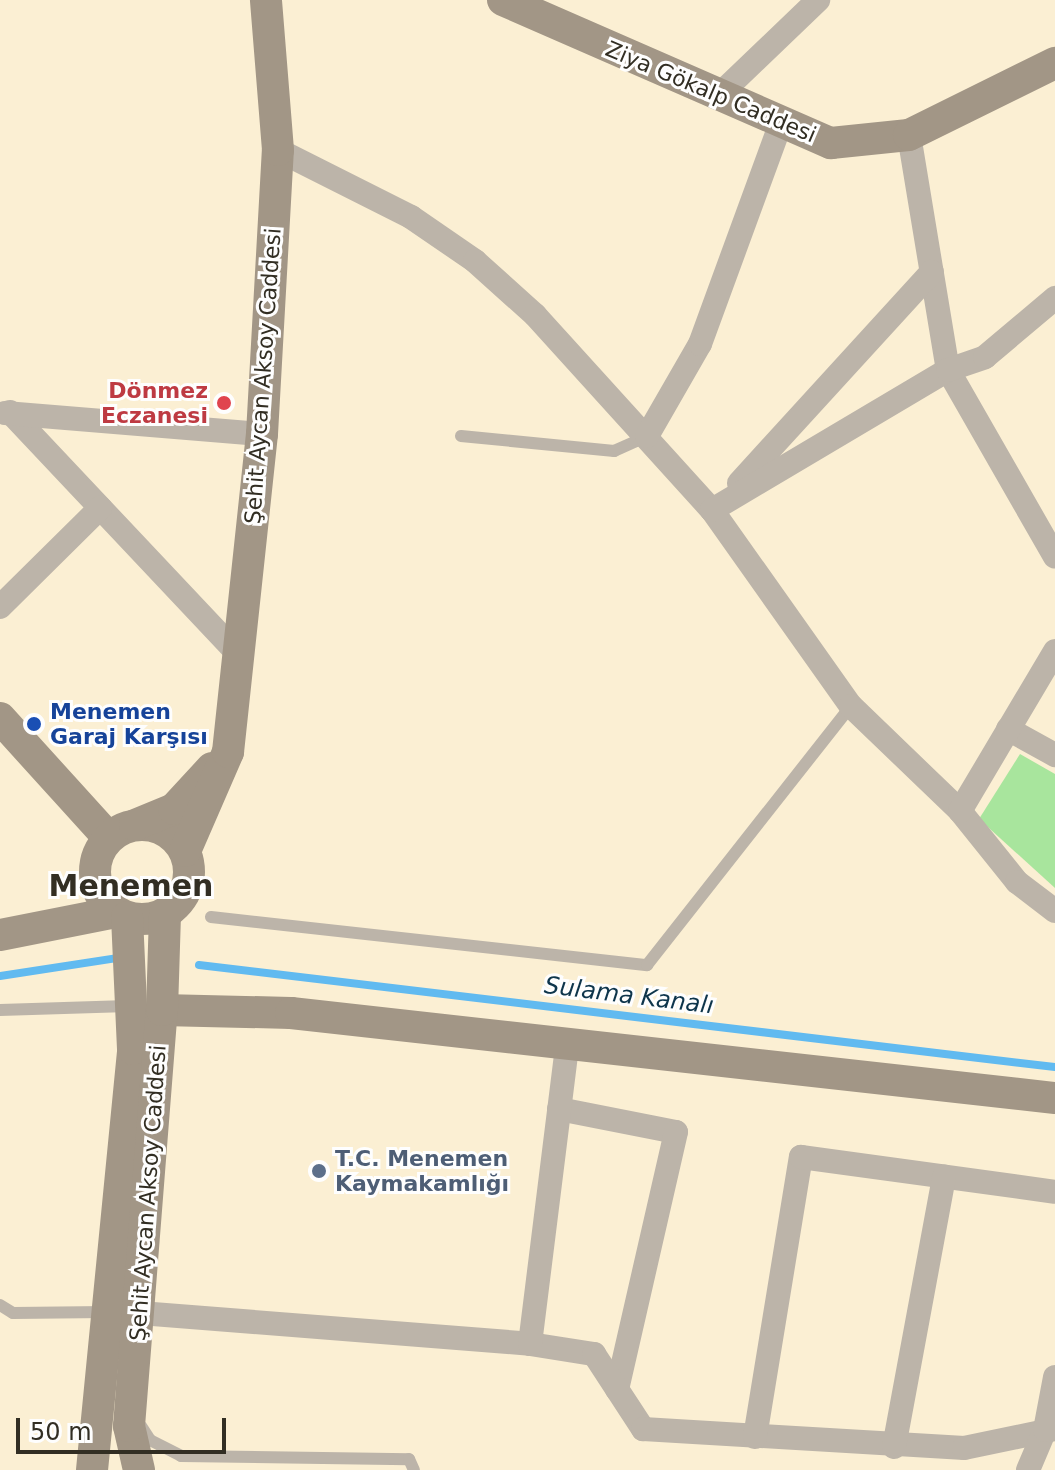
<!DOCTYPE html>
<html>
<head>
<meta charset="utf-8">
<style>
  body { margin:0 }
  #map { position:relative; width:1055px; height:1470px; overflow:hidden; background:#fbefd3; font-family:"DejaVu Sans",sans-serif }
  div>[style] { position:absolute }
  .green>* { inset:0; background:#a8e59d }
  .stream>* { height:8px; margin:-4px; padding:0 4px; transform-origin:4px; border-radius:4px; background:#61baf0 }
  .lane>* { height:12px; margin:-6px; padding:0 6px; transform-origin:6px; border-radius:6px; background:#bcb4a9 }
  .street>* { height:24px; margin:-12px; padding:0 12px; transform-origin:12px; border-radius:12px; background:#bcb4a9 }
  .secondary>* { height:32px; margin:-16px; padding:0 16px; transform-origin:16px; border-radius:16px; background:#a29686 }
  .secondary>.ring { margin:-16px; padding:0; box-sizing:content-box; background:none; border:32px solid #a29686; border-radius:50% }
  .dots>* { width:22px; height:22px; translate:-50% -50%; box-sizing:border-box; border:4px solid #fefefe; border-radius:50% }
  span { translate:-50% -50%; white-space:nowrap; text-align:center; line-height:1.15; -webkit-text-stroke:6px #fefefe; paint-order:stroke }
  .street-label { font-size:22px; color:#322e23 }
  .health-label { font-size:22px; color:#be3a42; font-weight:700 }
  .right { translate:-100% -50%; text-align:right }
  .transit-label { font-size:22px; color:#164399; font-weight:700 }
  .left { translate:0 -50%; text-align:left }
  .service-label { font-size:22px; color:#4e5e75; font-weight:700 }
  .water-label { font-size:24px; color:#0e354b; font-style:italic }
  .district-label { font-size:30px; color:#322e23; font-weight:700 }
  .scale { position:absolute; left:16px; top:1418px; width:210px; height:36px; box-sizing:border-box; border:4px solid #322e23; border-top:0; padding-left:10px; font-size:24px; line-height:28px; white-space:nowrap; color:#322e23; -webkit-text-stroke:6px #fefefe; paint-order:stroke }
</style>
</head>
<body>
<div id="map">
  <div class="green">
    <div style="clip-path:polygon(1020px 754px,1055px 774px,1055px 888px,979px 819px)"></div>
  </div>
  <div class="stream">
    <div style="left:199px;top:965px;width:862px;rotate:6.8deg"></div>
    <div style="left:0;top:976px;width:118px;rotate:-8.7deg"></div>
  </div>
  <div class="lane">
    <div style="left:461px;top:436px;width:154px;rotate:5.6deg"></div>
    <div style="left:614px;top:451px;width:36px;rotate:-24deg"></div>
    <div style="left:211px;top:917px;width:439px;rotate:6.3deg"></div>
    <div style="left:647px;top:965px;width:330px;rotate:-51.8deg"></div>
    <div style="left:0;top:1010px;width:128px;rotate:-1.8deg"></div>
    <div style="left:0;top:1305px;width:15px;rotate:32deg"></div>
    <div style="left:13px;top:1313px;width:93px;rotate:-0.6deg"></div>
    <div style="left:141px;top:1426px;width:17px;rotate:57deg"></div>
    <div style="left:150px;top:1440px;width:35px;rotate:27deg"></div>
    <div style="left:181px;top:1456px;width:228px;rotate:0.8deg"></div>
    <div style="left:409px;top:1459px;width:12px;rotate:66deg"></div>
  </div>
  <div class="street">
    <div style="left:718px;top:96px;width:139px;rotate:-43.8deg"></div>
    <div style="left:909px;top:135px;width:238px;rotate:80.6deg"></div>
    <div style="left:948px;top:370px;width:215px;rotate:60.2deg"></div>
    <div style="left:278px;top:150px;width:149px;rotate:26.7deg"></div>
    <div style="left:411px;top:217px;width:78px;rotate:34.5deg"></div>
    <div style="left:475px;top:261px;width:81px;rotate:42deg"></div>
    <div style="left:535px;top:315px;width:263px;rotate:47.8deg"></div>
    <div style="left:712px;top:510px;width:240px;rotate:54.7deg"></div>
    <div style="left:851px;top:706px;width:151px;rotate:43.9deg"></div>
    <div style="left:960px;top:811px;width:91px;rotate:51.2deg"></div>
    <div style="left:1017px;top:882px;width:48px;rotate:37.3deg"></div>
    <div style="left:10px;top:412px;width:335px;rotate:46.7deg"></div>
    <div style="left:5px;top:413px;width:258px;rotate:4.7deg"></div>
    <div style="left:647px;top:436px;width:106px;rotate:-60.1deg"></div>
    <div style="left:700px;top:344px;width:235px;rotate:-69.9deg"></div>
    <div style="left:739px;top:483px;width:286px;rotate:-47.6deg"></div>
    <div style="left:712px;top:510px;width:274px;rotate:-30.7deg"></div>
    <div style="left:948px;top:370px;width:39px;rotate:-19deg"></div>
    <div style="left:985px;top:357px;width:92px;rotate:-40.1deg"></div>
    <div style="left:0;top:607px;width:141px;rotate:-44.7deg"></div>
    <div style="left:1008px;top:729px;width:54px;rotate:29deg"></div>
    <div style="left:960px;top:811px;width:186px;rotate:-59.3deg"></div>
    <div style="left:559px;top:1109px;width:119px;rotate:11.1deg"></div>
    <div style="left:676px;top:1132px;width:264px;rotate:102.9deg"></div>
    <div style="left:140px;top:1313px;width:391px;rotate:4.5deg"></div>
    <div style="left:530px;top:1344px;width:65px;rotate:8.9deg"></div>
    <div style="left:594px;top:1354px;width:90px;rotate:56.8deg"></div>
    <div style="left:643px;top:1429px;width:322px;rotate:3.4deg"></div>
    <div style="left:964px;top:1448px;width:93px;rotate:-11.8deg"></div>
    <div style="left:530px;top:1344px;width:306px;rotate:-82.9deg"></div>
    <div style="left:755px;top:1437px;width:284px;rotate:-80.7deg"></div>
    <div style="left:801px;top:1157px;width:256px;rotate:7.8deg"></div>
    <div style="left:894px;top:1447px;width:275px;rotate:-79.5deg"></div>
    <div style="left:1028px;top:1470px;width:43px;rotate:-67deg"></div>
    <div style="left:1045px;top:1430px;width:54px;rotate:-79.3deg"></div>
  </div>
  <div class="secondary">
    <div style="left:503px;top:0;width:358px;rotate:23.6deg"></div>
    <div style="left:831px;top:143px;width:78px;rotate:-5.9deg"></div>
    <div style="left:909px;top:135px;width:163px;rotate:-26.3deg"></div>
    <div style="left:0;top:718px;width:162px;rotate:47.8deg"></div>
    <div class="ring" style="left:95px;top:825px;width:62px;height:62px"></div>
    <div style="left:135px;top:825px;width:42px;rotate:-22.3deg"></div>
    <div style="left:174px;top:809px;width:56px;rotate:-47.2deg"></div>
    <div style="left:185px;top:851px;width:108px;rotate:-66.5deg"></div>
    <div style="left:228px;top:752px;width:320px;rotate:-83.9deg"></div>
    <div style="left:262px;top:434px;width:284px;rotate:-86.8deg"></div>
    <div style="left:278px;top:150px;width:150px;rotate:-94.6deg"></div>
    <div style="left:0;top:935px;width:118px;rotate:-11.2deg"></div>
    <div style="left:162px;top:1010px;width:129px;rotate:1.3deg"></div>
    <div style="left:291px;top:1013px;width:769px;rotate:6.35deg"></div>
    <div style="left:92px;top:1470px;width:423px;rotate:-84.4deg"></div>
    <div style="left:133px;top:1049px;width:132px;rotate:-92.6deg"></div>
    <div style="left:139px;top:1470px;width:45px;rotate:-102.8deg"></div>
    <div style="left:129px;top:1426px;width:417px;rotate:-85.5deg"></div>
    <div style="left:162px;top:1010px;width:96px;rotate:-88.2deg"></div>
  </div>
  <div class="dots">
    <div style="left:224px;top:403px;background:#e0444e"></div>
    <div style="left:34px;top:724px;background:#1a4fb4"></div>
    <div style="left:319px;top:1171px;background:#5c6f8a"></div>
  </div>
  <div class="street-label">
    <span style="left:711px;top:92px;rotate:23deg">Ziya Gökalp Caddesi</span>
    <span style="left:263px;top:376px;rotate:-86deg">Şehit Aycan Aksoy Caddesi</span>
    <span style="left:148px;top:1193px;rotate:-86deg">Şehit Aycan Aksoy Caddesi</span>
  </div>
  <div class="health-label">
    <span class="right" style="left:208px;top:403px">Dönmez<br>Eczanesi</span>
  </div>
  <div class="transit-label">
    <span class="left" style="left:50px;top:724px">Menemen<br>Garaj Karşısı</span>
  </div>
  <div class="service-label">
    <span class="left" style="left:335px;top:1171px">T.C. Menemen<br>Kaymakamlığı</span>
  </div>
  <div class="water-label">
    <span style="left:629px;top:996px;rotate:7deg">Sulama Kanalı</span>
  </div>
  <div class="district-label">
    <span style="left:131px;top:886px">Menemen</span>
  </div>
  <div class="scale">50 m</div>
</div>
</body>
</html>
